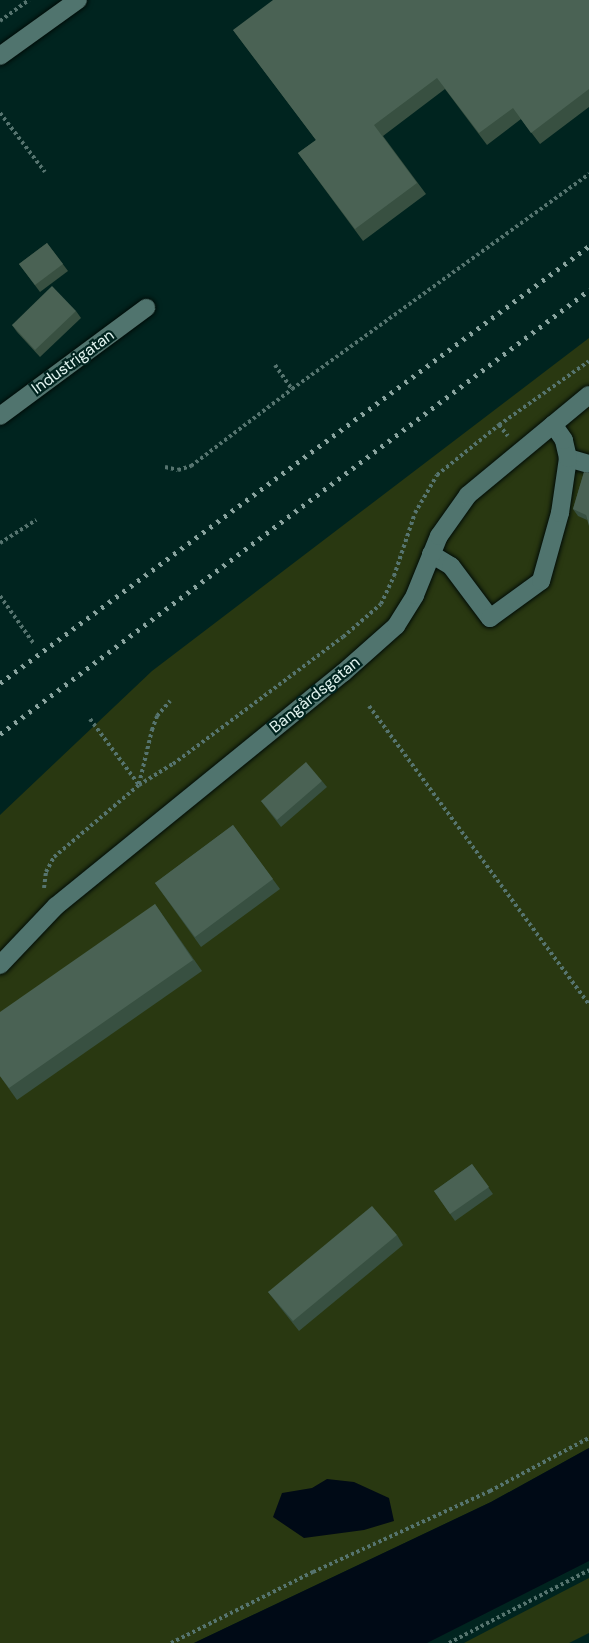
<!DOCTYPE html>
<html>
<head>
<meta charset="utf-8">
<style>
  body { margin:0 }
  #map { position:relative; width:589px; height:1643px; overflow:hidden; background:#00241f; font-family:"DM Sans",sans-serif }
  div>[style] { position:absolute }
  .green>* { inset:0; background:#293811 }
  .water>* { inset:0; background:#000a16 }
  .path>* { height:4px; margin-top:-2px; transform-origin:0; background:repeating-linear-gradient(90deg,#56746f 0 3px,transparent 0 6px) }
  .roads { filter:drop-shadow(0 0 2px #000c08) drop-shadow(0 0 2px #000c08) }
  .minor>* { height:18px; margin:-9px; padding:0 9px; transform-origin:9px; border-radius:9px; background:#50746e }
  .rail>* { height:4.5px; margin-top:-2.25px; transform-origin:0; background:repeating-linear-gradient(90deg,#8aa49f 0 3px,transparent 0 9px) }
  .wall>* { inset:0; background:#385041 }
  .building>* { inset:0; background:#4a6254 }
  span { translate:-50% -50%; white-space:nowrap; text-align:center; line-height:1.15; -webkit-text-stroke:4.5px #00241f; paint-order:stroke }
  .street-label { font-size:16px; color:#e0f3ef }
</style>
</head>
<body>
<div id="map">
  <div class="green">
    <div style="clip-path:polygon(589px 338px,589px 1448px,491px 1502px,194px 1643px,0 1643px,0 815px,152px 671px)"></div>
    <div style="clip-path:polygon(589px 1578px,589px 1633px,569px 1643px,464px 1643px)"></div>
  </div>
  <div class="water">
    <div style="clip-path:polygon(589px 1448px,589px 1561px,427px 1643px,194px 1643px,491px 1502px)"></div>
    <div style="clip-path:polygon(327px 1479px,354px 1482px,389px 1498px,394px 1521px,364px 1530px,304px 1538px,273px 1517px,282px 1493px,312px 1488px)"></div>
  </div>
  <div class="path">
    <div style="left:0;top:21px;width:36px;rotate:-36deg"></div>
    <div style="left:0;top:113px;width:74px;rotate:52.7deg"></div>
    <div style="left:275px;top:365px;width:29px;rotate:55deg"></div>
    <div style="left:499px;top:425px;width:14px;rotate:51deg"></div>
    <div style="left:165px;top:467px;width:13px;rotate:13deg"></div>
    <div style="left:178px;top:470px;width:14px;rotate:-17deg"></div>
    <div style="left:191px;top:466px;width:127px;rotate:-37.3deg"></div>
    <div style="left:292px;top:389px;width:367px;rotate:-35.9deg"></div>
    <div style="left:0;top:543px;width:43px;rotate:-32.6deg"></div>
    <div style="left:0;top:596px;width:59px;rotate:54.7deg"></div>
    <div style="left:369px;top:706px;width:370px;rotate:53.6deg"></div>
    <div style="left:90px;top:719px;width:82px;rotate:53.4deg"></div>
    <div style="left:139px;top:784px;width:56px;rotate:-76.5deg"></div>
    <div style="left:152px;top:730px;width:15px;rotate:-70deg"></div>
    <div style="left:157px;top:716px;width:20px;rotate:-49deg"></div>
    <div style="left:44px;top:888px;width:16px;rotate:-83deg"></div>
    <div style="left:46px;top:872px;width:17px;rotate:-62deg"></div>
    <div style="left:54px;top:857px;width:111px;rotate:-40.3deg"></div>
    <div style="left:139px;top:785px;width:40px;rotate:-32deg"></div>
    <div style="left:173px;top:764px;width:212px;rotate:-36.8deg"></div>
    <div style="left:343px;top:637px;width:50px;rotate:-41deg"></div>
    <div style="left:381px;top:604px;width:31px;rotate:-65deg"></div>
    <div style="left:394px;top:576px;width:66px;rotate:-71.6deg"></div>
    <div style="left:415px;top:513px;width:44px;rotate:-59.9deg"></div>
    <div style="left:437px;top:475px;width:80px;rotate:-38.9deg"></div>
    <div style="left:499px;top:425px;width:110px;rotate:-35.4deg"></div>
    <div style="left:171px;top:1643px;width:159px;rotate:-26.6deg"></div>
    <div style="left:313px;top:1572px;width:195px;rotate:-24.6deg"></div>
    <div style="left:490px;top:1491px;width:112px;rotate:-28.2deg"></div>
    <div style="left:449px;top:1643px;width:158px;rotate:-27.5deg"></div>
  </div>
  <div class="roads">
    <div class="minor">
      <div style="left:0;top:56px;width:96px;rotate:-35.7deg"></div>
      <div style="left:0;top:416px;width:182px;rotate:-36.5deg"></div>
      <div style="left:568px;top:458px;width:22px;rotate:16deg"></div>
      <div style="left:431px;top:554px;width:23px;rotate:31deg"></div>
      <div style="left:451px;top:566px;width:65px;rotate:53.1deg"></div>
      <div style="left:490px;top:618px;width:63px;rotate:-36deg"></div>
      <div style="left:541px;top:581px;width:71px;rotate:-74.4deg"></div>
      <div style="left:560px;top:513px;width:56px;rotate:-81.7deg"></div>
      <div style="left:568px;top:458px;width:18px;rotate:-103deg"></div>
      <div style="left:564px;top:440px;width:19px;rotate:-125deg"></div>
      <div style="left:0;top:965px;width:81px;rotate:-46.5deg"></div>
      <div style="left:56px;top:906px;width:370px;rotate:-39.1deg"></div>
      <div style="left:343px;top:673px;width:71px;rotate:-41.6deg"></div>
      <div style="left:396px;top:626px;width:36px;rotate:-58deg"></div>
      <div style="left:415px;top:595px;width:64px;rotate:-67.9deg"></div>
      <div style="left:439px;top:536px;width:50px;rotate:-54.7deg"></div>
      <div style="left:468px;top:495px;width:157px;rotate:-39.6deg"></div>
    </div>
  </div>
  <div class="rail">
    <div style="left:0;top:683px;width:733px;rotate:-36.57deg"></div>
    <div style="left:0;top:734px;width:738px;rotate:-37.01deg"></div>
  </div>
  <div class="wall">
    <div style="clip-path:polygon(589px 0,589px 107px,540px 144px,521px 119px,487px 145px,445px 89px,383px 136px,426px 194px,363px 241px,298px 153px,316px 140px,233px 30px)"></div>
    <div style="clip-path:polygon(47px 243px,68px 271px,40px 292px,19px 264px)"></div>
    <div style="clip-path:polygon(76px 311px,81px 318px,40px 357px,17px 332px,12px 325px)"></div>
    <div style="clip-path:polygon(584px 472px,587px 520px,578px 516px,573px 509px)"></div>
    <div style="clip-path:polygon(322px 781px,327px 787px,281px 827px,261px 801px)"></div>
    <div style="clip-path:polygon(233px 825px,280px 889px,201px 947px,155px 883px)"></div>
    <div style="clip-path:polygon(155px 904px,202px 971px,17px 1100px,0 1076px)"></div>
    <div style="clip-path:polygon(472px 1164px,493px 1194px,455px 1221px,434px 1191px)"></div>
    <div style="clip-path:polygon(397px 1235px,403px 1245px,299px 1331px,268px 1292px)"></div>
  </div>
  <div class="building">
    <div style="clip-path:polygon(273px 0,589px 0,589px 89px,531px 133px,513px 108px,479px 133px,437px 78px,374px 125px,417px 183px,355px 229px,298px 153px,316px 140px,233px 30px)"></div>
    <div style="clip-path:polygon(47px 243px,63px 264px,35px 285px,19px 264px)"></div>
    <div style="clip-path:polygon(52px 286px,76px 311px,35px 350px,12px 325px)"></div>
    <div style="clip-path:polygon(584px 472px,589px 473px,589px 526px,586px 515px,573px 509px)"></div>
    <div style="clip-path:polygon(306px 762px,322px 781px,277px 820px,261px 801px)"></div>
    <div style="clip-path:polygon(233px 825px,273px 879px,195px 937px,155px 883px)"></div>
    <div style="clip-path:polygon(155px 904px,193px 960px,9px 1088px,0 1076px,0 1012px)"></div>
    <div style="clip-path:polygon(472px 1164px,489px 1187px,450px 1214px,434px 1191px)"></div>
    <div style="clip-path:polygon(372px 1206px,397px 1235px,293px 1321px,268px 1292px)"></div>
  </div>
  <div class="street-label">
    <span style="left:73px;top:362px;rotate:-36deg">Industrigatan</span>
    <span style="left:315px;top:695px;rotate:-39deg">Bangårdsgatan</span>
  </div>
</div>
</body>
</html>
